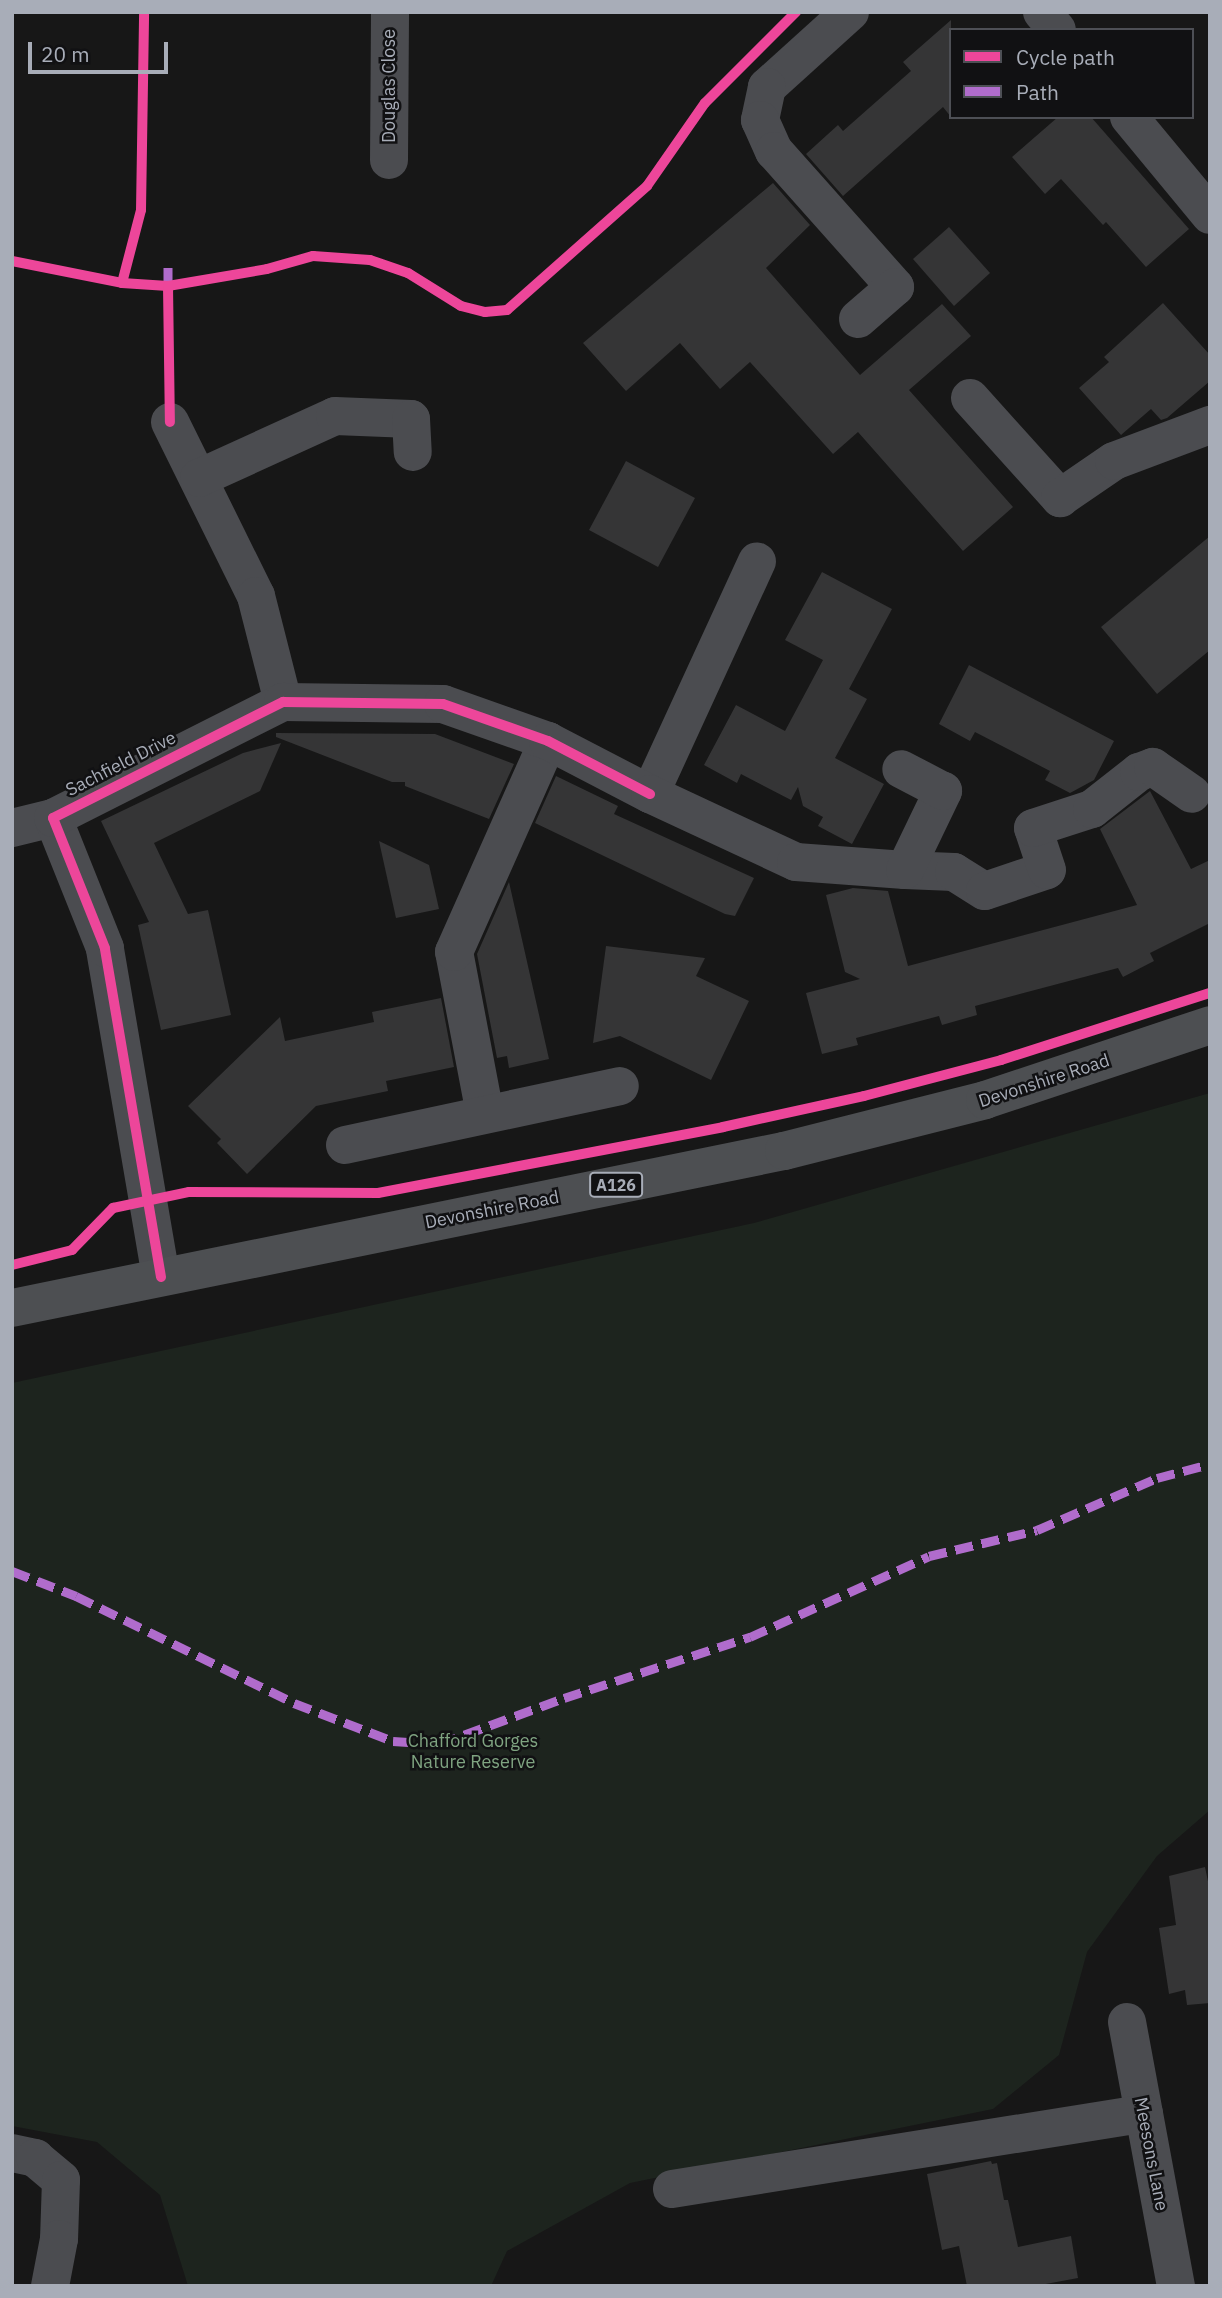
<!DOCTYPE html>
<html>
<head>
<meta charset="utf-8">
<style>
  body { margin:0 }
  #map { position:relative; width:1222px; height:2298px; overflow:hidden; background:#171717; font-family:"IBM Plex Sans",sans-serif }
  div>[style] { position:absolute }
  .green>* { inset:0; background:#1d241e }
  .building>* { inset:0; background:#353536 }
  .path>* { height:4.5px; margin-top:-2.25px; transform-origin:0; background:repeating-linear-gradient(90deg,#4d4e52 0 3.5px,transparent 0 8.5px) }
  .minor>* { height:38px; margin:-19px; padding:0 19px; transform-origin:19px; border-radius:19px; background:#4b4c50 }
  .major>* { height:38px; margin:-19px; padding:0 19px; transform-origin:19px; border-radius:19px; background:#4d4f52 }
  .quiet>* { height:9px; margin-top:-4.5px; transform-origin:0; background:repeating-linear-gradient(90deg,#b06ccc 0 18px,transparent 0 27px) }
  .cycleway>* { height:10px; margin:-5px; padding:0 5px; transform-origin:5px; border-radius:5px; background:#ed469a }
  span { translate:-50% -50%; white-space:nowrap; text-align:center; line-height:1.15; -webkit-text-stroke:5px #111113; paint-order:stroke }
  .shield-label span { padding:2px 5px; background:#111113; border:2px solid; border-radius:5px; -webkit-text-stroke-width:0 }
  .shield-label { font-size:16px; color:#a8adb8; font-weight:700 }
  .street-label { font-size:18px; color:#a8adb8 }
  .park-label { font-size:18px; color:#7fa381 }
  .frame { position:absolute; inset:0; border:14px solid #a8adb8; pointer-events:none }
  .legend { position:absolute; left:949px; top:28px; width:245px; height:91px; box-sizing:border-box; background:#111113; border:2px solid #4d4f55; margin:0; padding:9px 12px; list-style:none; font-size:21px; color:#a8adb8 }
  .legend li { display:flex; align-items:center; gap:14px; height:35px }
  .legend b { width:35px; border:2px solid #4d4f55 }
  .scale { position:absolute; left:28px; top:42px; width:140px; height:32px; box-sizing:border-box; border:4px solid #a8adb8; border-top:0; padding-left:9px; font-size:21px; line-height:24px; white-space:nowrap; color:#a8adb8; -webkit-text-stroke:5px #111113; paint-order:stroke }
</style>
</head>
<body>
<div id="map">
  <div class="green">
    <div style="clip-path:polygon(1210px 1093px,1210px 1810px,1157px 1856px,1087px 1952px,1059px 2055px,993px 2109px,630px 2183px,507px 2251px,491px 2286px,188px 2286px,160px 2195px,97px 2142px,12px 2126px,12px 1383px,754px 1223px)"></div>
  </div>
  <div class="building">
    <div style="clip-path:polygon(951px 20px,951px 117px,943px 107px,843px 196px,806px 154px,838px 125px,843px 131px,911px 71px,903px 62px)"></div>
    <div style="clip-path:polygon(1058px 117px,1091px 117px,1189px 229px,1146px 267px,1106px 222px,1103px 225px,1061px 179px,1045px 194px,1012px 157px)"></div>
    <div style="clip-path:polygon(773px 183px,810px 225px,766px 268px,860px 375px,942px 304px,971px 336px,909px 390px,1013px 507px,963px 551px,858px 432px,833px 454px,750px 362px,720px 389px,680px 343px,626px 391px,583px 343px)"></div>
    <div style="clip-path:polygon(949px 227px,990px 273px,954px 306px,913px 259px)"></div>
    <div style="clip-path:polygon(1163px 303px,1210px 355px,1210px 381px,1167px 418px,1161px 420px,1151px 409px,1121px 435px,1079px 388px,1109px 362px,1104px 357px)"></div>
    <div style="clip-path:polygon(626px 461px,695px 498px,658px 567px,589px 530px)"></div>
    <div style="clip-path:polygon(1210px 536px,1210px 650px,1157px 694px,1101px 627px)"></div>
    <div style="clip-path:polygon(822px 572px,892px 609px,849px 689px,867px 699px,835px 758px,884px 784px,852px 844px,818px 826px,823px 817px,803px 806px,798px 787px,791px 800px,741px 774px,737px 783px,704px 765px,736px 705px,785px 731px,823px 660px,785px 640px)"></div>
    <div style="clip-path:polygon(969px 665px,1114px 741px,1094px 780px,1070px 793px,1045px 780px,1050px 771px,975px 732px,970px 741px,939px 724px)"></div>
    <div style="clip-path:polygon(276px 733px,435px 734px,514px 764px,489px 819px,405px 786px,405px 782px,392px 782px,276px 737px)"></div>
    <div style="clip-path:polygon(281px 743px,260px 791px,154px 843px,188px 914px,208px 910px,231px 1015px,161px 1030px,138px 925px,149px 922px,101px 821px,243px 753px)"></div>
    <div style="clip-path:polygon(556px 776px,618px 806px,614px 814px,754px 878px,735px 916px,725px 914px,535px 823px)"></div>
    <div style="clip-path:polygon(1150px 791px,1191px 869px,1210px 860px,1210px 923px,1150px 953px,1154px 961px,1123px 977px,1118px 968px,975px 1006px,977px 1015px,942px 1025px,939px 1016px,856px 1038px,858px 1045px,822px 1054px,806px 993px,860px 979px,845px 972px,826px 895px,853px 888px,888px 891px,908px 966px,1137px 905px,1100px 829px)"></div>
    <div style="clip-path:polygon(379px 841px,429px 865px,439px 909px,396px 918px)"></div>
    <div style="clip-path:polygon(509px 882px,549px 1059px,509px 1068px,507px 1056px,497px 1058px,477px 954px)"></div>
    <div style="clip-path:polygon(606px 946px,705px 958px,696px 976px,749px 1001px,711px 1080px,620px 1036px,593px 1043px)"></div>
    <div style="clip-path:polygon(441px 998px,454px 1067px,386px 1081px,388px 1091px,316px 1106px,247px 1174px,217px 1143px,221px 1139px,188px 1106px,280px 1017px,285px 1041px,374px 1022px,372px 1012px)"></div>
    <div style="clip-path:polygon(1205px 1867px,1210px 1891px,1210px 2003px,1187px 2005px,1185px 1990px,1169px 1994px,1159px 1928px,1176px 1925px,1169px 1876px)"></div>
    <div style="clip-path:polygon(991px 2161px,992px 2164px,997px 2163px,1004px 2200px,1008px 2200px,1018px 2247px,1071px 2236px,1078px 2278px,1035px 2286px,967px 2286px,959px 2246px,942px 2250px,927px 2174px)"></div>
  </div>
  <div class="path">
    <div style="left:168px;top:286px;width:94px;rotate:88.8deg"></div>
  </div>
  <div class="minor">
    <div style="left:850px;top:12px;width:112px;rotate:137.9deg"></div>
    <div style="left:767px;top:87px;width:34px;rotate:102deg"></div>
    <div style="left:760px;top:120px;width:34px;rotate:66deg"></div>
    <div style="left:774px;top:151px;width:182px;rotate:48.3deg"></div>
    <div style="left:895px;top:287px;width:49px;rotate:139.1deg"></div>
    <div style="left:1042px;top:12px;width:23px;rotate:50deg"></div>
    <div style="left:1129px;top:117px;width:127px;rotate:50.4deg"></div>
    <div style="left:389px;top:160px;width:148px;rotate:-89.6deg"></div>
    <div style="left:970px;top:398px;width:135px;rotate:48deg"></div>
    <div style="left:1060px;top:498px;width:65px;rotate:-34.4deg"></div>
    <div style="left:1114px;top:461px;width:103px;rotate:-20.6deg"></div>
    <div style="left:170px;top:422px;width:194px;rotate:63.7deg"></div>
    <div style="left:256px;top:596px;width:109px;rotate:75.7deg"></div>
    <div style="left:199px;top:478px;width:149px;rotate:-24.5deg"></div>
    <div style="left:335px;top:416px;width:76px;rotate:2.3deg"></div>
    <div style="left:411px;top:419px;width:33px;rotate:87deg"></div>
    <div style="left:650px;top:794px;width:256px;rotate:-65.3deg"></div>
    <div style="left:12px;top:828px;width:42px;rotate:-13.7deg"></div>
    <div style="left:905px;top:870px;width:49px;rotate:2.3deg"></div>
    <div style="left:954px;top:872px;width:36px;rotate:32deg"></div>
    <div style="left:985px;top:891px;width:65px;rotate:-18.7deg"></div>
    <div style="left:1047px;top:870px;width:44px;rotate:-108.4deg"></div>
    <div style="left:1033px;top:828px;width:62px;rotate:-17.9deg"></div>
    <div style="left:1092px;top:809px;width:60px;rotate:-38.2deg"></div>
    <div style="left:1139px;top:772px;width:15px;rotate:-20deg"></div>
    <div style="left:1153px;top:767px;width:47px;rotate:34.7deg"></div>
    <div style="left:485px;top:1114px;width:165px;rotate:-100.8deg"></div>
    <div style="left:454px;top:952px;width:231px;rotate:-66deg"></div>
    <div style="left:345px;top:1145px;width:281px;rotate:-12.1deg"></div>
    <div style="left:161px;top:1277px;width:334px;rotate:-99.7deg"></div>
    <div style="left:105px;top:948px;width:140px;rotate:-111.8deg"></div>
    <div style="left:53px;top:818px;width:258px;rotate:-26.8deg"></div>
    <div style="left:283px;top:702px;width:160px;rotate:0.7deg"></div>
    <div style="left:443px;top:704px;width:111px;rotate:19.4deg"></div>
    <div style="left:548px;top:741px;width:115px;rotate:27.5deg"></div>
    <div style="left:650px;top:794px;width:161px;rotate:25deg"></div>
    <div style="left:796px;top:862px;width:109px;rotate:4.2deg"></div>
    <div style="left:905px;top:870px;width:88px;rotate:-64.3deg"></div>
    <div style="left:943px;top:791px;width:47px;rotate:-152.4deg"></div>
    <div style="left:1127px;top:2022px;width:269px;rotate:79.5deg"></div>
    <div style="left:12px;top:2153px;width:24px;rotate:12deg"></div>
    <div style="left:35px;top:2158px;width:34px;rotate:40deg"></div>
    <div style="left:61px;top:2180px;width:59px;rotate:91.9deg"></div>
    <div style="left:59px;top:2239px;width:48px;rotate:100.8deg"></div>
    <div style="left:672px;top:2189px;width:478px;rotate:-9.1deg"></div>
  </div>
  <div class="major">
    <div style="left:12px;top:1308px;width:788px;rotate:-11.5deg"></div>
    <div style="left:784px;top:1151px;width:207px;rotate:-14.2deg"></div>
    <div style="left:985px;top:1100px;width:237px;rotate:-18.4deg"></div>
  </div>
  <div class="quiet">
    <div style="left:168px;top:286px;width:25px;rotate:-90deg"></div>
    <div style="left:12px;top:1571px;width:69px;rotate:21.3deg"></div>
    <div style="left:76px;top:1596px;width:243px;rotate:26.1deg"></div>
    <div style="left:294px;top:1703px;width:106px;rotate:21deg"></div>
    <div style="left:393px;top:1741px;width:46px;rotate:3.7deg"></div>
    <div style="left:439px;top:1744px;width:133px;rotate:-20.2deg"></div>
    <div style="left:564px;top:1698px;width:196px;rotate:-18.2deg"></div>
    <div style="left:750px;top:1637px;width:196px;rotate:-24.3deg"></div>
    <div style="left:929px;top:1556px;width:111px;rotate:-13.5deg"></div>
    <div style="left:1037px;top:1530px;width:131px;rotate:-23.4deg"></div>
    <div style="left:1157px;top:1478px;width:55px;rotate:-14.8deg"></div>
  </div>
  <div class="cycleway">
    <div style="left:12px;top:261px;width:112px;rotate:11.3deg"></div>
    <div style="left:122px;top:283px;width:46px;rotate:3.7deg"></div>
    <div style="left:168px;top:286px;width:100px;rotate:-9.7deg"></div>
    <div style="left:267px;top:269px;width:48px;rotate:-15.8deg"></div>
    <div style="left:313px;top:256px;width:57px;rotate:4deg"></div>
    <div style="left:370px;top:260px;width:40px;rotate:18.9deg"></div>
    <div style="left:408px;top:273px;width:62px;rotate:31.9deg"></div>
    <div style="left:461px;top:306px;width:25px;rotate:14deg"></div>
    <div style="left:485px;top:312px;width:22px;rotate:-5deg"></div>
    <div style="left:507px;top:310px;width:187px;rotate:-41.5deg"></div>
    <div style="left:647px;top:186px;width:101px;rotate:-55.1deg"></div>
    <div style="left:705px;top:103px;width:129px;rotate:-45deg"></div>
    <div style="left:122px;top:283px;width:75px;rotate:-75.4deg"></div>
    <div style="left:141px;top:210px;width:198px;rotate:-89.1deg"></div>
    <div style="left:168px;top:286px;width:136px;rotate:89.2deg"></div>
    <div style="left:12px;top:1265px;width:62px;rotate:-14deg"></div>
    <div style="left:72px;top:1250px;width:59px;rotate:-45.7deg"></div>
    <div style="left:113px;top:1208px;width:78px;rotate:-11.9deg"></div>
    <div style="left:189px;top:1192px;width:189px;rotate:0.3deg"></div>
    <div style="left:378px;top:1193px;width:351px;rotate:-10.8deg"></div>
    <div style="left:723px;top:1127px;width:144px;rotate:-12.4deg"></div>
    <div style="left:864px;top:1096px;width:142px;rotate:-14.7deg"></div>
    <div style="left:1001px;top:1060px;width:219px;rotate:-17.8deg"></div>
    <div style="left:161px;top:1277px;width:334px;rotate:-99.7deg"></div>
    <div style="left:105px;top:948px;width:140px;rotate:-111.8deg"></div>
    <div style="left:53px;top:818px;width:258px;rotate:-26.8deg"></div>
    <div style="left:283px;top:702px;width:160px;rotate:0.7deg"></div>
    <div style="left:443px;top:704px;width:111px;rotate:19.4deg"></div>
    <div style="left:548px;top:741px;width:115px;rotate:27.5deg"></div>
  </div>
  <div class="shield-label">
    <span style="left:616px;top:1185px">A126</span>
  </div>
  <div class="street-label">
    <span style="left:389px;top:86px;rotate:-90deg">Douglas Close</span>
    <span style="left:121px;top:764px;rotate:-27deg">Sachfield Drive</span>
    <span style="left:1044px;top:1081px;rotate:-18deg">Devonshire Road</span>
    <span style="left:492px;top:1210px;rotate:-11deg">Devonshire Road</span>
    <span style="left:1151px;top:2154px;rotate:79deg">Meesons Lane</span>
  </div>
  <div class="park-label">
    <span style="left:473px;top:1752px">Chafford Gorges<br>Nature Reserve</span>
  </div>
  <div class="frame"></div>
  <ul class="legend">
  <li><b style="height:9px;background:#ed469a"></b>Cycle path</li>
  <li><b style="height:9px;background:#b06ccc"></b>Path</li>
  </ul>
  <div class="scale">20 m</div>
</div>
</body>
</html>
